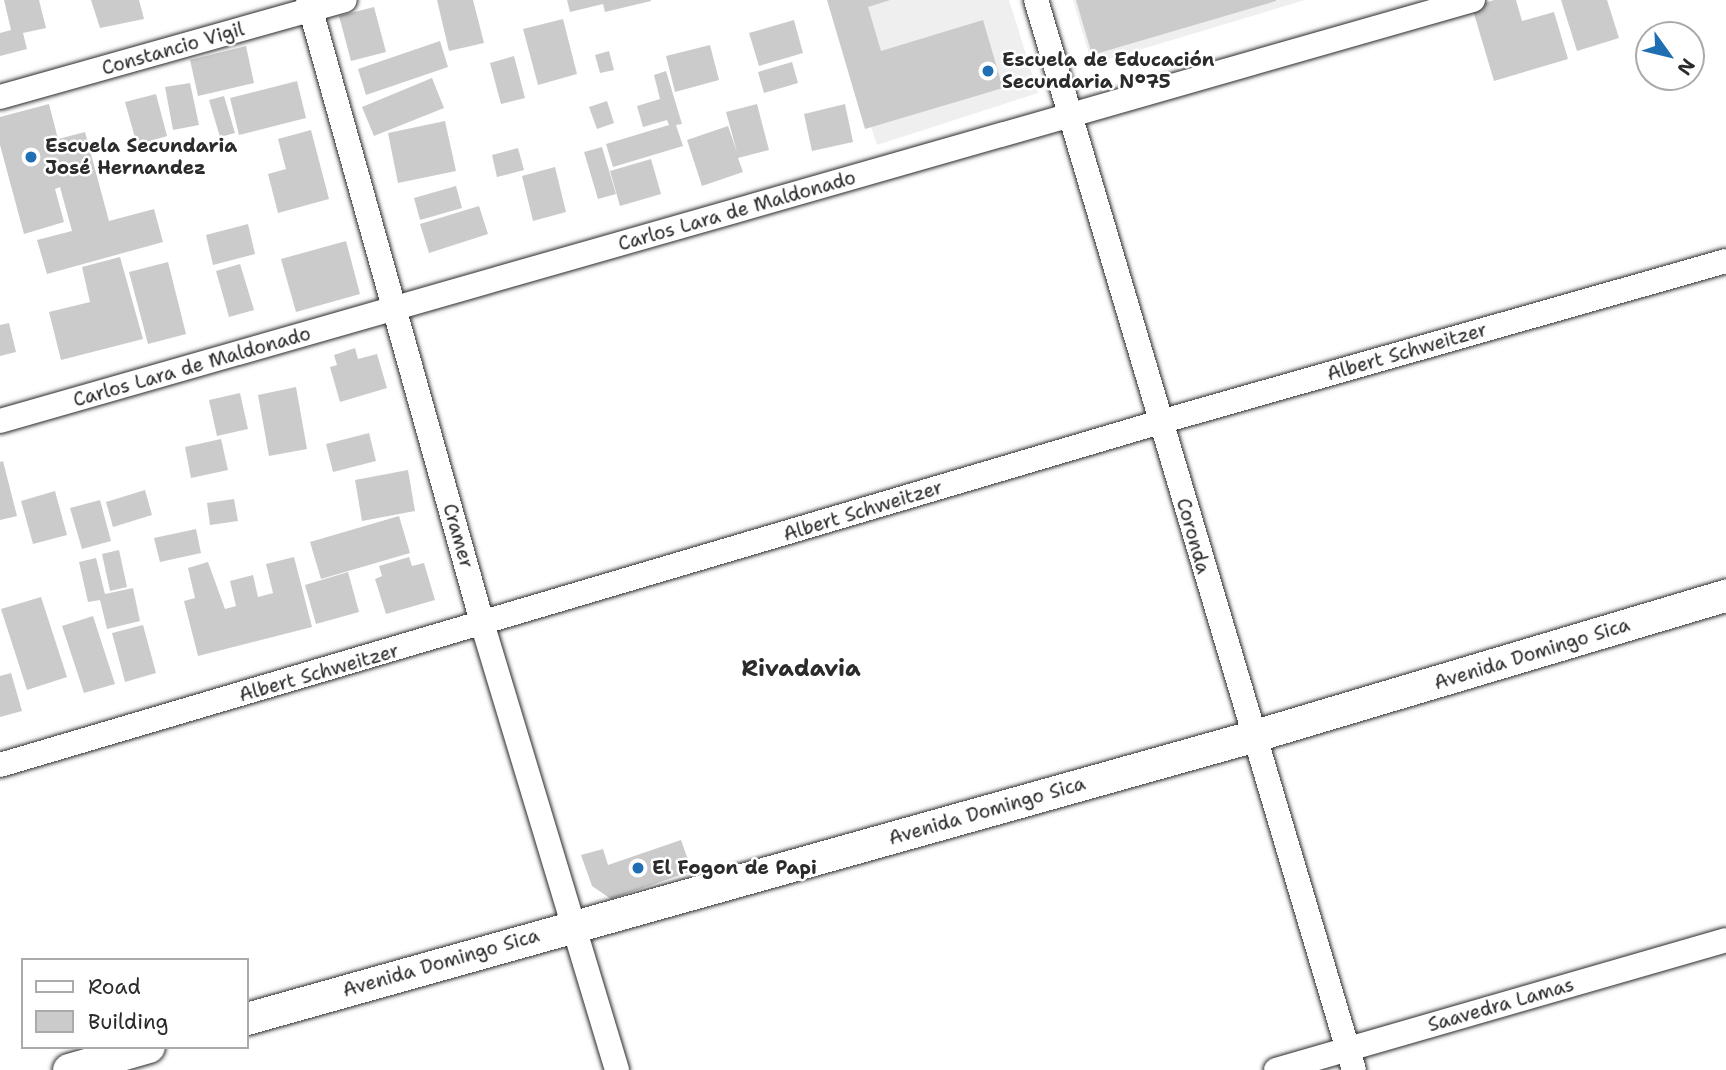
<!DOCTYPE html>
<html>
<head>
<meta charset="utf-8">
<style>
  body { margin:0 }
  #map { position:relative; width:1726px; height:1070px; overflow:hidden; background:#fff; font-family:"Shantell Sans",sans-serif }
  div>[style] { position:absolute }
  .built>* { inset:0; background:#efefef }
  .building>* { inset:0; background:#cbcbcb }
  .roads { filter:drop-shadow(0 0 2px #2b2b2b) drop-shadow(0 0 2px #2b2b2b) }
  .minor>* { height:24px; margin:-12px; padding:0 12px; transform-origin:12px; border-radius:12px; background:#fff }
  .tertiary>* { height:32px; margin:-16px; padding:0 16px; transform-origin:16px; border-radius:16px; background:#fff }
  .dots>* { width:19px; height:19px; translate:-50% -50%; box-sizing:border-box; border:4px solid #fff; border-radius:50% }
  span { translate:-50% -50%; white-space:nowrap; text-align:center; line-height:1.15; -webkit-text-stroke:5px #fff; paint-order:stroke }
  .street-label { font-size:19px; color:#2b2b2b }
  .poi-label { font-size:19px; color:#2b2b2b; font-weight:700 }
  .left { translate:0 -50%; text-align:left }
  .quarter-label { font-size:23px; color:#2b2b2b; font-weight:700 }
  .legend { position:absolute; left:21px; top:958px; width:228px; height:91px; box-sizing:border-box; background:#fff; border:2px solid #aaa; margin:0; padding:9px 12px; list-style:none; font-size:21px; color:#2b2b2b }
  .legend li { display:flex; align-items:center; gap:14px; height:35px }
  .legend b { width:35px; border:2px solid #aaa }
  .north { position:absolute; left:1635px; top:21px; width:70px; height:70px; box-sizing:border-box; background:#fff; border:2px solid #aaa; border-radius:50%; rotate:124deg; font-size:19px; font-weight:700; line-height:28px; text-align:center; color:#2b2b2b }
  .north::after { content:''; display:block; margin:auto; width:24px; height:32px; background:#1f6fb2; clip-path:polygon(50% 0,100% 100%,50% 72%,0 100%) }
</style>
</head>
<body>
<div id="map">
  <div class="built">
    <div style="clip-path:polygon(829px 0,1009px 0,1038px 93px,877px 145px)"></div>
    <div style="clip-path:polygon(1073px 0,1305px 0,1092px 64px)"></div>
  </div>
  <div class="building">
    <div style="clip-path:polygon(4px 0,39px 0,46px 28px,23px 33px,27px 49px,0 56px,0 33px,11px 30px)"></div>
    <div style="clip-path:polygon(91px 0,139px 0,144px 19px,100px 28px)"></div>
    <div style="clip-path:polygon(437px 0,473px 0,484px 43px,449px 51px)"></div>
    <div style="clip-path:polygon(567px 0,651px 0,651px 1px,605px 12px,603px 4px,570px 12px)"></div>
    <div style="clip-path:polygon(827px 0,890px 0,868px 7px,881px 51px,983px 20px,1003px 88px,865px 129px)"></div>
    <div style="clip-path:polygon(1076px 0,1276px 0,1276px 1px,1092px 55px)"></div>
    <div style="clip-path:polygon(1494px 0,1516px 0,1522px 21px,1554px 12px,1568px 59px,1494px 81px,1472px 7px)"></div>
    <div style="clip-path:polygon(1561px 0,1607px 0,1619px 38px,1577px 51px)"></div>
    <div style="clip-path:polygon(374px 7px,386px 52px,351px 61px,339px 16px)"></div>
    <div style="clip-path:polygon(563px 19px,577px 74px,538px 85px,523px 29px)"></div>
    <div style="clip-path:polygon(794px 20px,803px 53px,759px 66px,749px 33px)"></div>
    <div style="clip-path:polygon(440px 41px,448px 67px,366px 95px,358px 69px)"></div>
    <div style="clip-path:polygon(710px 45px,719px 80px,675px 92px,666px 56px)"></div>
    <div style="clip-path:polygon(246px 46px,254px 83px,198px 96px,190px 60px)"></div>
    <div style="clip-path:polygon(609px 51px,614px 70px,600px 73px,595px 55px)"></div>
    <div style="clip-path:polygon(514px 56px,525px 98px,501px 104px,490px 63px)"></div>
    <div style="clip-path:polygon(792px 62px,798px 83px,764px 93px,758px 72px)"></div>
    <div style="clip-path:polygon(666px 71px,682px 124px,676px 125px,683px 146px,613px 167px,606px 144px,669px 125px,667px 120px,643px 127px,637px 106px,660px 99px,654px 75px)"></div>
    <div style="clip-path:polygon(432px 78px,444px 108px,374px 136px,362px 107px)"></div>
    <div style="clip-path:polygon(297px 81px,306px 118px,239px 135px,230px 98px)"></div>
    <div style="clip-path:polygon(190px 83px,199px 125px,173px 130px,165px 87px)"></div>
    <div style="clip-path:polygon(156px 94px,167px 136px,137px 145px,125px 102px)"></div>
    <div style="clip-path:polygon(224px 96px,235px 133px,220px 137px,209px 100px)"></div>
    <div style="clip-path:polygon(607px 101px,614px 123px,597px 129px,589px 107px)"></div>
    <div style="clip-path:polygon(49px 104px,58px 139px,85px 132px,109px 221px,154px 209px,163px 242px,47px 274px,37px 240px,72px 231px,60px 187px,55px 189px,64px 222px,24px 234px,0 145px,0 117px)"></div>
    <div style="clip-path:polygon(757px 104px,769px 150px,738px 158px,743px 172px,702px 186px,687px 140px,728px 126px,737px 152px,726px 112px)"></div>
    <div style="clip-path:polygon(845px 104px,853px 142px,812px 151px,804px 114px)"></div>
    <div style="clip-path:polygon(445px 121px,456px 171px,398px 183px,388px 133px)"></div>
    <div style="clip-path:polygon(311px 130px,329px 199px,278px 213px,268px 174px,286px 169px,278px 139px)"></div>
    <div style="clip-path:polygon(602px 147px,616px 194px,598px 199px,584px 152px)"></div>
    <div style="clip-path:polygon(518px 148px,524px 170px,497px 177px,492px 155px)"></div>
    <div style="clip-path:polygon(651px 159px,661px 194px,620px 206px,610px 171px)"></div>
    <div style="clip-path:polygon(555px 167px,566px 212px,533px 221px,522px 176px)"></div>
    <div style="clip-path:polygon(456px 186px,462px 208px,420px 220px,414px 198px)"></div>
    <div style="clip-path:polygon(479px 206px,488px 234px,429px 253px,420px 224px)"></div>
    <div style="clip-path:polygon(248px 224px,255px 254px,213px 265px,206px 235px)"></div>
    <div style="clip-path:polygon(346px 241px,360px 294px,296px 312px,281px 259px)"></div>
    <div style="clip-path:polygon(120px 257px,143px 339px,61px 360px,49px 312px,90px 302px,82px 267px)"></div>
    <div style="clip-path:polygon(168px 262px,186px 334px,148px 344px,129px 272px)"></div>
    <div style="clip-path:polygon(240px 264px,254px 310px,229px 317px,216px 271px)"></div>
    <div style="clip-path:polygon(9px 323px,16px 352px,0 356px,0 325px)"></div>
    <div style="clip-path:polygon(355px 348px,358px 359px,377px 354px,387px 388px,340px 402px,330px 367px,337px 365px,334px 355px)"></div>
    <div style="clip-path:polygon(296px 387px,307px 449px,269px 456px,258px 395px)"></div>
    <div style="clip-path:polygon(240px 393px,248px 429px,217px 436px,209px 400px)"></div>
    <div style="clip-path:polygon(369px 433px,376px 461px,333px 472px,326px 444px)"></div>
    <div style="clip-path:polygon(221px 439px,228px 470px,191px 478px,185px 447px)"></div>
    <div style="clip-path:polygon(3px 461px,17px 516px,0 520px,0 462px)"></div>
    <div style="clip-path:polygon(408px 470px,415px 511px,362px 521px,355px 480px)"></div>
    <div style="clip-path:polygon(145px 490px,152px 515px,113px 527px,106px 502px)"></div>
    <div style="clip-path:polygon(55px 491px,67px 535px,33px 544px,21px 501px)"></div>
    <div style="clip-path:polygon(234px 499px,238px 521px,210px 525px,207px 503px)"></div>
    <div style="clip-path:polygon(100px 500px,111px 541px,82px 549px,70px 508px)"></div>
    <div style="clip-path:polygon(399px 516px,410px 553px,321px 579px,310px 542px)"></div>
    <div style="clip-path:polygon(196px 529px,201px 553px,160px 562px,154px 538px)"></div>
    <div style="clip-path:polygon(119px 550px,127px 587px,110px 591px,102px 554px)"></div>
    <div style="clip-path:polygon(294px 557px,312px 627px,198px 656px,184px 601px,195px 598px,188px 568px,208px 562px,225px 609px,236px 606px,230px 581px,253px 575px,258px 597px,273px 593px,266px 564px)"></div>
    <div style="clip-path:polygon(409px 557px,412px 566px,424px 563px,435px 600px,386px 614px,375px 579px,382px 576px,379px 566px)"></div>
    <div style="clip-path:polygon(96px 558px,105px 594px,133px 588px,140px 621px,107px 629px,100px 600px,88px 602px,79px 562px)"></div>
    <div style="clip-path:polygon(348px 572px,359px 612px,316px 624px,305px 585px)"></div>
    <div style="clip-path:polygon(41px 597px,67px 677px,27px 690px,1px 609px)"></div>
    <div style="clip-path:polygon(93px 616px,115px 684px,84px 693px,62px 626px)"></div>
    <div style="clip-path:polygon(143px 625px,156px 673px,125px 682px,112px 633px)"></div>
    <div style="clip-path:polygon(11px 673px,22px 711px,0 717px,0 676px)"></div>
    <div style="clip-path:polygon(681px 840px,692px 871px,611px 899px,592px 886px,581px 855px,603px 849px,608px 865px)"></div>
  </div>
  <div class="roads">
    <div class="minor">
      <div style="left:308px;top:0;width:650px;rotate:74.38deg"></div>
      <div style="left:483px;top:626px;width:464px;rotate:73.2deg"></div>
      <div style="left:1036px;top:0;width:1116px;rotate:73.45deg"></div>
      <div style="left:0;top:97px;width:358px;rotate:-15.7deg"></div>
      <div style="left:0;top:421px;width:1532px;rotate:-15.95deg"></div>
      <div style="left:0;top:765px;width:1210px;rotate:-16.47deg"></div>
      <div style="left:1160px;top:422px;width:588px;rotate:-15.88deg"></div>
      <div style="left:1276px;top:1070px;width:468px;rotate:-16.1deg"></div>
    </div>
    <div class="tertiary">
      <div style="left:247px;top:1019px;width:1044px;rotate:-15.67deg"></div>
      <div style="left:1252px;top:737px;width:495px;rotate:-16.6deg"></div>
      <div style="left:69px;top:1070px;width:83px;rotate:-16deg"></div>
    </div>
  </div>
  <div class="dots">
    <div style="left:988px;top:71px;background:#1f6fb2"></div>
    <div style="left:31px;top:157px;background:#1f6fb2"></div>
    <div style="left:638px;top:868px;background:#1f6fb2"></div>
  </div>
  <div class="street-label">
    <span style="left:173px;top:49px;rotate:-16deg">Constancio Vigil</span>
    <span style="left:737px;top:211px;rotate:-16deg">Carlos Lara de Maldonado</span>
    <span style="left:1407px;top:352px;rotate:-16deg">Albert Schweitzer</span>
    <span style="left:192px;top:367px;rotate:-16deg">Carlos Lara de Maldonado</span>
    <span style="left:863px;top:511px;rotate:-17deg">Albert Schweitzer</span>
    <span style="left:458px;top:536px;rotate:74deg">Cramer</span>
    <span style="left:1193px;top:536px;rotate:74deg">Coronda</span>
    <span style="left:1532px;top:654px;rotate:-17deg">Avenida Domingo Sica</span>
    <span style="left:319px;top:673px;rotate:-16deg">Albert Schweitzer</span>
    <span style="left:987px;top:811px;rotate:-16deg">Avenida Domingo Sica</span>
    <span style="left:441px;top:963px;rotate:-16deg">Avenida Domingo Sica</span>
    <span style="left:1501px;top:1005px;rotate:-16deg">Saavedra Lamas</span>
  </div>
  <div class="poi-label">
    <span class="left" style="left:1002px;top:71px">Escuela de Educación<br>Secundaria N°75</span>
    <span class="left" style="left:45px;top:157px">Escuela Secundaria<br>José Hernandez</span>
    <span class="left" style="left:652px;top:868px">El Fogon de Papi</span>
  </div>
  <div class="quarter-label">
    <span style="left:801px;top:668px">Rivadavia</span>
  </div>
  <ul class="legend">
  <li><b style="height:9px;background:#fff"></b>Road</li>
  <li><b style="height:19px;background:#cbcbcb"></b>Building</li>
  </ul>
  <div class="north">N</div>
</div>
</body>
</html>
